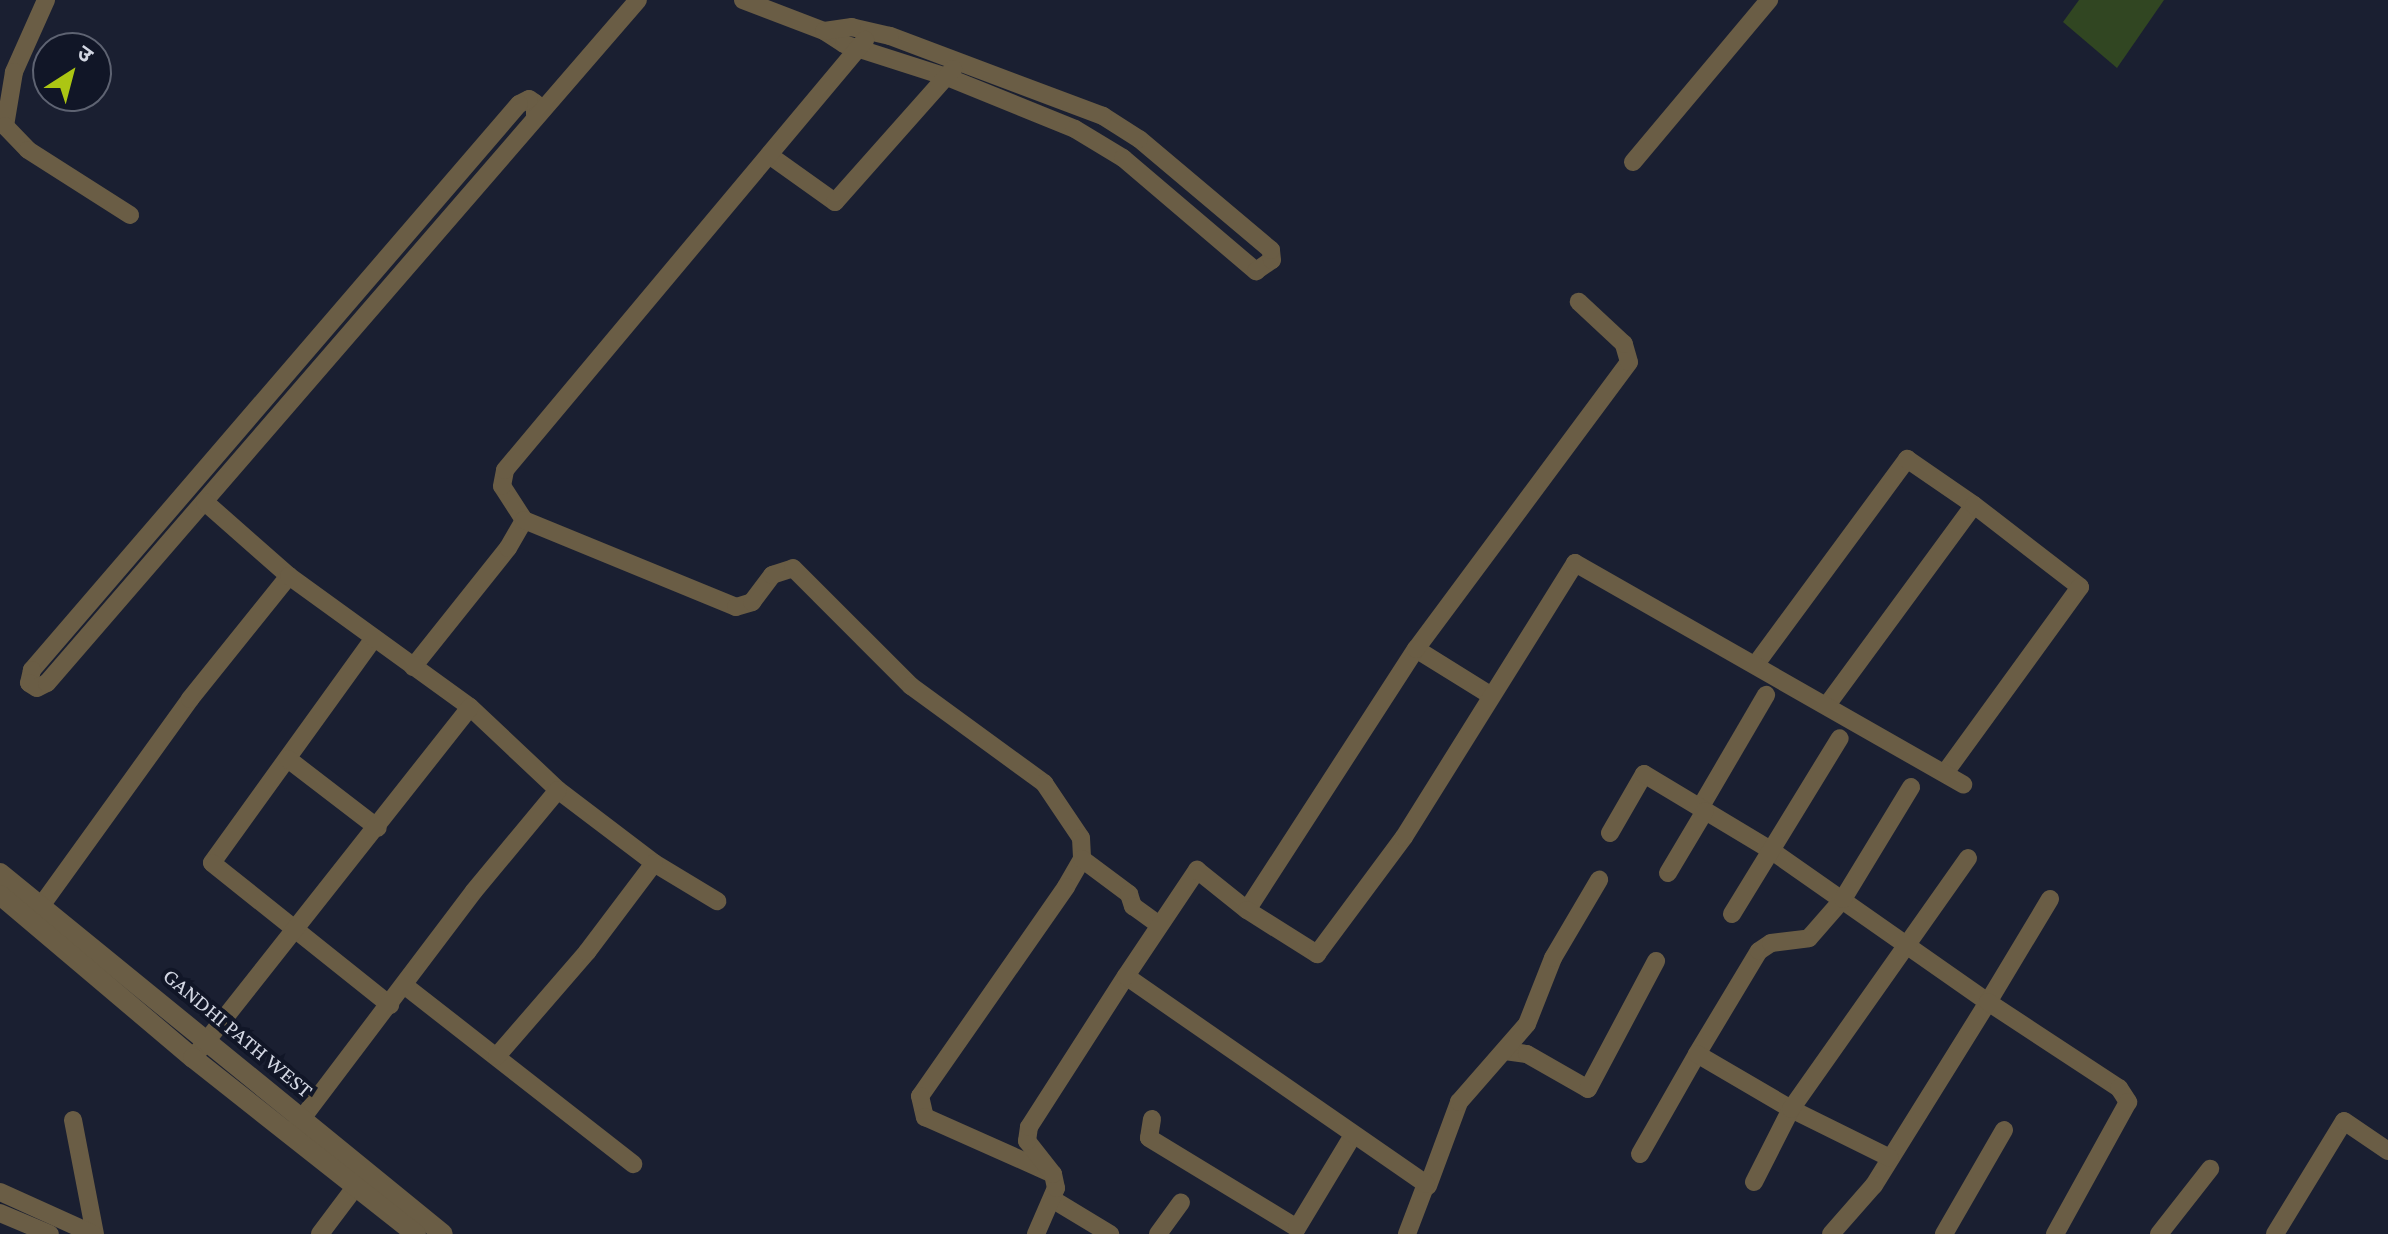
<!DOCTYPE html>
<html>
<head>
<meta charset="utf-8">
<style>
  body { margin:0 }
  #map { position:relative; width:2388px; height:1234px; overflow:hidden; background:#1a1f31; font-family:"Crimson Pro","Noto Sans Devanagari",serif }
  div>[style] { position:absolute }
  .green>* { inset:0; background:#314622 }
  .minor>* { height:18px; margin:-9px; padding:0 9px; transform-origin:9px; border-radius:9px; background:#6a5d45 }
  .tertiary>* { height:20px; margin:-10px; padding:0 10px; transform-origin:10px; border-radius:10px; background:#6a5d45 }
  span { translate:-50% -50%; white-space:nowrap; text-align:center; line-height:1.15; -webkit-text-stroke:8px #111627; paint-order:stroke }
  .street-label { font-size:22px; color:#d2d6e2 }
  .north { position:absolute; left:32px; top:32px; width:80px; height:80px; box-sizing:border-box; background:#111627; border:2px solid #5e6372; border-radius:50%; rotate:36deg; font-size:22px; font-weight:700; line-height:32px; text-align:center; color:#d2d6e2 }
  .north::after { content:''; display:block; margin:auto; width:28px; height:36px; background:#acc613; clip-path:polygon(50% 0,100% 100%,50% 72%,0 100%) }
</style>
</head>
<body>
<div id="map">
  <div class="green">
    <div style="clip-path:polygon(2079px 0,2164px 0,2117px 68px,2063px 22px)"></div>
  </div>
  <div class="minor">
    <div style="left:46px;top:0;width:79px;rotate:114deg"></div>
    <div style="left:14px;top:72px;width:55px;rotate:99.5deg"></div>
    <div style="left:5px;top:126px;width:33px;rotate:46deg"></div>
    <div style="left:28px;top:150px;width:121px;rotate:32.5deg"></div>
    <div style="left:743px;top:0;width:87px;rotate:20.9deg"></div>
    <div style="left:824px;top:31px;width:24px;rotate:33deg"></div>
    <div style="left:844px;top:44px;width:108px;rotate:17.8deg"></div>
    <div style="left:947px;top:77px;width:138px;rotate:22.1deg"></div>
    <div style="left:1075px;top:129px;width:56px;rotate:31.1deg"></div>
    <div style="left:1123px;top:158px;width:175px;rotate:40.4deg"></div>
    <div style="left:1256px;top:271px;width:19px;rotate:-35deg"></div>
    <div style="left:1272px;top:260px;width:10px;rotate:-96deg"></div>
    <div style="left:1271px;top:250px;width:172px;rotate:-139.9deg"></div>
    <div style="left:1139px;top:139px;width:43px;rotate:-147.4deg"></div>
    <div style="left:1103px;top:116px;width:228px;rotate:-159.4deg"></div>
    <div style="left:890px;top:36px;width:39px;rotate:-167deg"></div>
    <div style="left:852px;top:27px;width:28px;rotate:172deg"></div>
    <div style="left:535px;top:116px;width:13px;rotate:-90deg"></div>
    <div style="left:535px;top:103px;width:7px;rotate:-146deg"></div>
    <div style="left:529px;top:99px;width:11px;rotate:153deg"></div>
    <div style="left:519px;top:104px;width:747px;rotate:130.71deg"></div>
    <div style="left:32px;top:670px;width:13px;rotate:103deg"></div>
    <div style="left:29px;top:683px;width:9px;rotate:32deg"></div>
    <div style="left:37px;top:688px;width:11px;rotate:-27deg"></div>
    <div style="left:47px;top:683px;width:903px;rotate:-49.13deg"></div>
    <div style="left:769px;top:155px;width:81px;rotate:35.5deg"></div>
    <div style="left:835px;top:202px;width:178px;rotate:-48.4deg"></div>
    <div style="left:1633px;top:162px;width:212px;rotate:-50deg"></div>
    <div style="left:205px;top:502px;width:112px;rotate:41.4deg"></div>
    <div style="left:524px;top:520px;width:40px;rotate:-122.9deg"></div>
    <div style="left:502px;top:486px;width:16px;rotate:-79deg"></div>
    <div style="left:505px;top:470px;width:561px;rotate:-50.06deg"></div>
    <div style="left:374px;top:638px;width:277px;rotate:125.8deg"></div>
    <div style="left:212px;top:863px;width:228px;rotate:38.6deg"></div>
    <div style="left:1416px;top:649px;width:87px;rotate:31.9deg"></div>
    <div style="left:1756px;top:664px;width:255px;rotate:-53.6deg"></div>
    <div style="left:1907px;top:459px;width:81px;rotate:34.5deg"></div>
    <div style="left:413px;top:667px;width:152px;rotate:-51.4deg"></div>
    <div style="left:508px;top:548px;width:32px;rotate:-60deg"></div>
    <div style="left:524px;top:520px;width:229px;rotate:22.3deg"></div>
    <div style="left:736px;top:607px;width:17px;rotate:-17deg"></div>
    <div style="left:752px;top:602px;width:34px;rotate:-53deg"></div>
    <div style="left:772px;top:575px;width:22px;rotate:-18deg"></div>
    <div style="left:793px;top:568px;width:167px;rotate:45deg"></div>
    <div style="left:911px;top:686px;width:165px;rotate:36.1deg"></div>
    <div style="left:1044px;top:783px;width:66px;rotate:56.1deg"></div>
    <div style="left:1081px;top:838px;width:21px;rotate:87deg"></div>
    <div style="left:1082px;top:859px;width:32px;rotate:120deg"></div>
    <div style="left:1066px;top:887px;width:255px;rotate:124.9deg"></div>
    <div style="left:920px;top:1096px;width:22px;rotate:77deg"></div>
    <div style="left:925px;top:1117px;width:140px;rotate:24deg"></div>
    <div style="left:1827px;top:705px;width:248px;rotate:-53.7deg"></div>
    <div style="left:1974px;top:505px;width:134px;rotate:37.7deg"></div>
    <div style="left:2080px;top:587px;width:230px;rotate:126deg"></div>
    <div style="left:288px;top:759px;width:113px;rotate:37.5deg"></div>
    <div style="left:1700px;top:808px;width:131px;rotate:-59.7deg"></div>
    <div style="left:1610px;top:833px;width:68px;rotate:-60deg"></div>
    <div style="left:1644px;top:774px;width:149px;rotate:31deg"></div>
    <div style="left:1772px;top:851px;width:264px;rotate:35deg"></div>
    <div style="left:1988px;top:1002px;width:216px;rotate:121.9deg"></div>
    <div style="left:1874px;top:1185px;width:65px;rotate:131.3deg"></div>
    <div style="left:1082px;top:859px;width:59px;rotate:36.7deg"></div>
    <div style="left:1129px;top:894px;width:13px;rotate:72deg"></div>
    <div style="left:1133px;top:906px;width:32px;rotate:36deg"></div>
    <div style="left:1668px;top:873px;width:72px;rotate:-59.2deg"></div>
    <div style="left:2050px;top:899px;width:120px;rotate:121deg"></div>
    <div style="left:1988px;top:1002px;width:157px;rotate:33.3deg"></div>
    <div style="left:2119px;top:1088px;width:17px;rotate:57deg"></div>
    <div style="left:2128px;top:1102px;width:151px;rotate:118.9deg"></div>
    <div style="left:1247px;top:910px;width:311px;rotate:-57.1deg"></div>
    <div style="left:1416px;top:649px;width:357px;rotate:-53.4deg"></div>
    <div style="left:1629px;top:362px;width:19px;rotate:-106deg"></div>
    <div style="left:1624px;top:344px;width:62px;rotate:-137deg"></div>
    <div style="left:1732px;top:914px;width:206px;rotate:-58.5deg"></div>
    <div style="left:33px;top:917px;width:269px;rotate:-54.2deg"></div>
    <div style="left:190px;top:699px;width:158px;rotate:-51.2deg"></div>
    <div style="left:289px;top:576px;width:223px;rotate:35.9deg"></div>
    <div style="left:470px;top:707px;width:121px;rotate:43.3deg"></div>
    <div style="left:558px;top:790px;width:121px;rotate:37.2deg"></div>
    <div style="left:654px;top:863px;width:74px;rotate:31.1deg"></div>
    <div style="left:404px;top:985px;width:291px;rotate:38deg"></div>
    <div style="left:1505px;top:1051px;width:22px;rotate:8deg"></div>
    <div style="left:1527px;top:1054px;width:70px;rotate:29.8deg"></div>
    <div style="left:1588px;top:1089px;width:145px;rotate:-62deg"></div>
    <div style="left:1697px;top:1054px;width:120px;rotate:-59deg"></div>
    <div style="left:1759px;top:951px;width:14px;rotate:-34deg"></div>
    <div style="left:1771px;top:943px;width:38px;rotate:-7deg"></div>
    <div style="left:1809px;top:938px;width:52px;rotate:-48.9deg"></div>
    <div style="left:1843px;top:899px;width:131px;rotate:-58.7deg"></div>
    <div style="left:497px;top:1056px;width:138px;rotate:-49.1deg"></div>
    <div style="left:587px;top:952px;width:111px;rotate:-53deg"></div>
    <div style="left:193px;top:1058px;width:447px;rotate:-51.7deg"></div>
    <div style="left:1152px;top:1119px;width:19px;rotate:99deg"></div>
    <div style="left:1149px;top:1138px;width:173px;rotate:31.3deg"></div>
    <div style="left:1297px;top:1228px;width:106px;rotate:-58.9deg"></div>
    <div style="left:73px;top:1120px;width:116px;rotate:79.1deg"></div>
    <div style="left:294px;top:1129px;width:298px;rotate:-52.9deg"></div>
    <div style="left:474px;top:891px;width:131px;rotate:-50.3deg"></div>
    <div style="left:1640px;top:1154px;width:115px;rotate:-60.3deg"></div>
    <div style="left:1697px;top:1054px;width:109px;rotate:30.3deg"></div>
    <div style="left:1791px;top:1109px;width:110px;rotate:26.3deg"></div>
    <div style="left:1754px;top:1182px;width:82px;rotate:-63.1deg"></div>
    <div style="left:1791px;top:1109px;width:307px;rotate:-54.8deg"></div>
    <div style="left:1428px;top:1186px;width:90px;rotate:-69.7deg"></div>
    <div style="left:1459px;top:1102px;width:103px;rotate:-48.9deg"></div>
    <div style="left:1527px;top:1024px;width:71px;rotate:-68.5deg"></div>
    <div style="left:1553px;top:958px;width:91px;rotate:-59.5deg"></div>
    <div style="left:0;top:1192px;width:102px;rotate:24.3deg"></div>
    <div style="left:1052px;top:1199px;width:68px;rotate:31.1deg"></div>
    <div style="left:0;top:1213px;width:54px;rotate:22.8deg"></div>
    <div style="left:320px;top:1234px;width:60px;rotate:-53.1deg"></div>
    <div style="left:1036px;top:1234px;width:50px;rotate:-66.5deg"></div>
    <div style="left:1056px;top:1188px;width:14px;rotate:-102deg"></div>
    <div style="left:1053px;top:1174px;width:42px;rotate:-128.2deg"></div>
    <div style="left:1027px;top:1141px;width:14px;rotate:-82deg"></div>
    <div style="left:1029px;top:1127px;width:179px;rotate:-57.3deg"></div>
    <div style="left:1158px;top:1234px;width:39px;rotate:-54deg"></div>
    <div style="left:1407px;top:1234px;width:53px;rotate:-69.2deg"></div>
    <div style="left:1426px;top:1184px;width:365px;rotate:-145.3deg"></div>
    <div style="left:1126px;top:976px;width:128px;rotate:-56.2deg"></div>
    <div style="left:1197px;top:870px;width:64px;rotate:38.7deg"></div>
    <div style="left:1247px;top:910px;width:83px;rotate:32.2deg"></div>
    <div style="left:1317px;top:954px;width:146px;rotate:-53.4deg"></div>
    <div style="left:1404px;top:837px;width:323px;rotate:-58deg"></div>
    <div style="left:1575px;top:563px;width:447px;rotate:29.7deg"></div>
    <div style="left:1944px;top:1234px;width:120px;rotate:-60deg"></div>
    <div style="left:2159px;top:1234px;width:83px;rotate:-51.9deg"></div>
    <div style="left:2275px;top:1234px;width:132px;rotate:-58.6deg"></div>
    <div style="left:2344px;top:1121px;width:53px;rotate:34.3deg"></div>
  </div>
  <div class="tertiary">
    <div style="left:0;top:873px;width:571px;rotate:39.18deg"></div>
    <div style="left:0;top:895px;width:253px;rotate:40.2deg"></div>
    <div style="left:193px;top:1058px;width:284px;rotate:38.3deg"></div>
  </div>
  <div class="street-label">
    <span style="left:238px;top:1033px;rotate:40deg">GANDHI PATH WEST</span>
  </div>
  <div class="north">उ</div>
</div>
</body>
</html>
